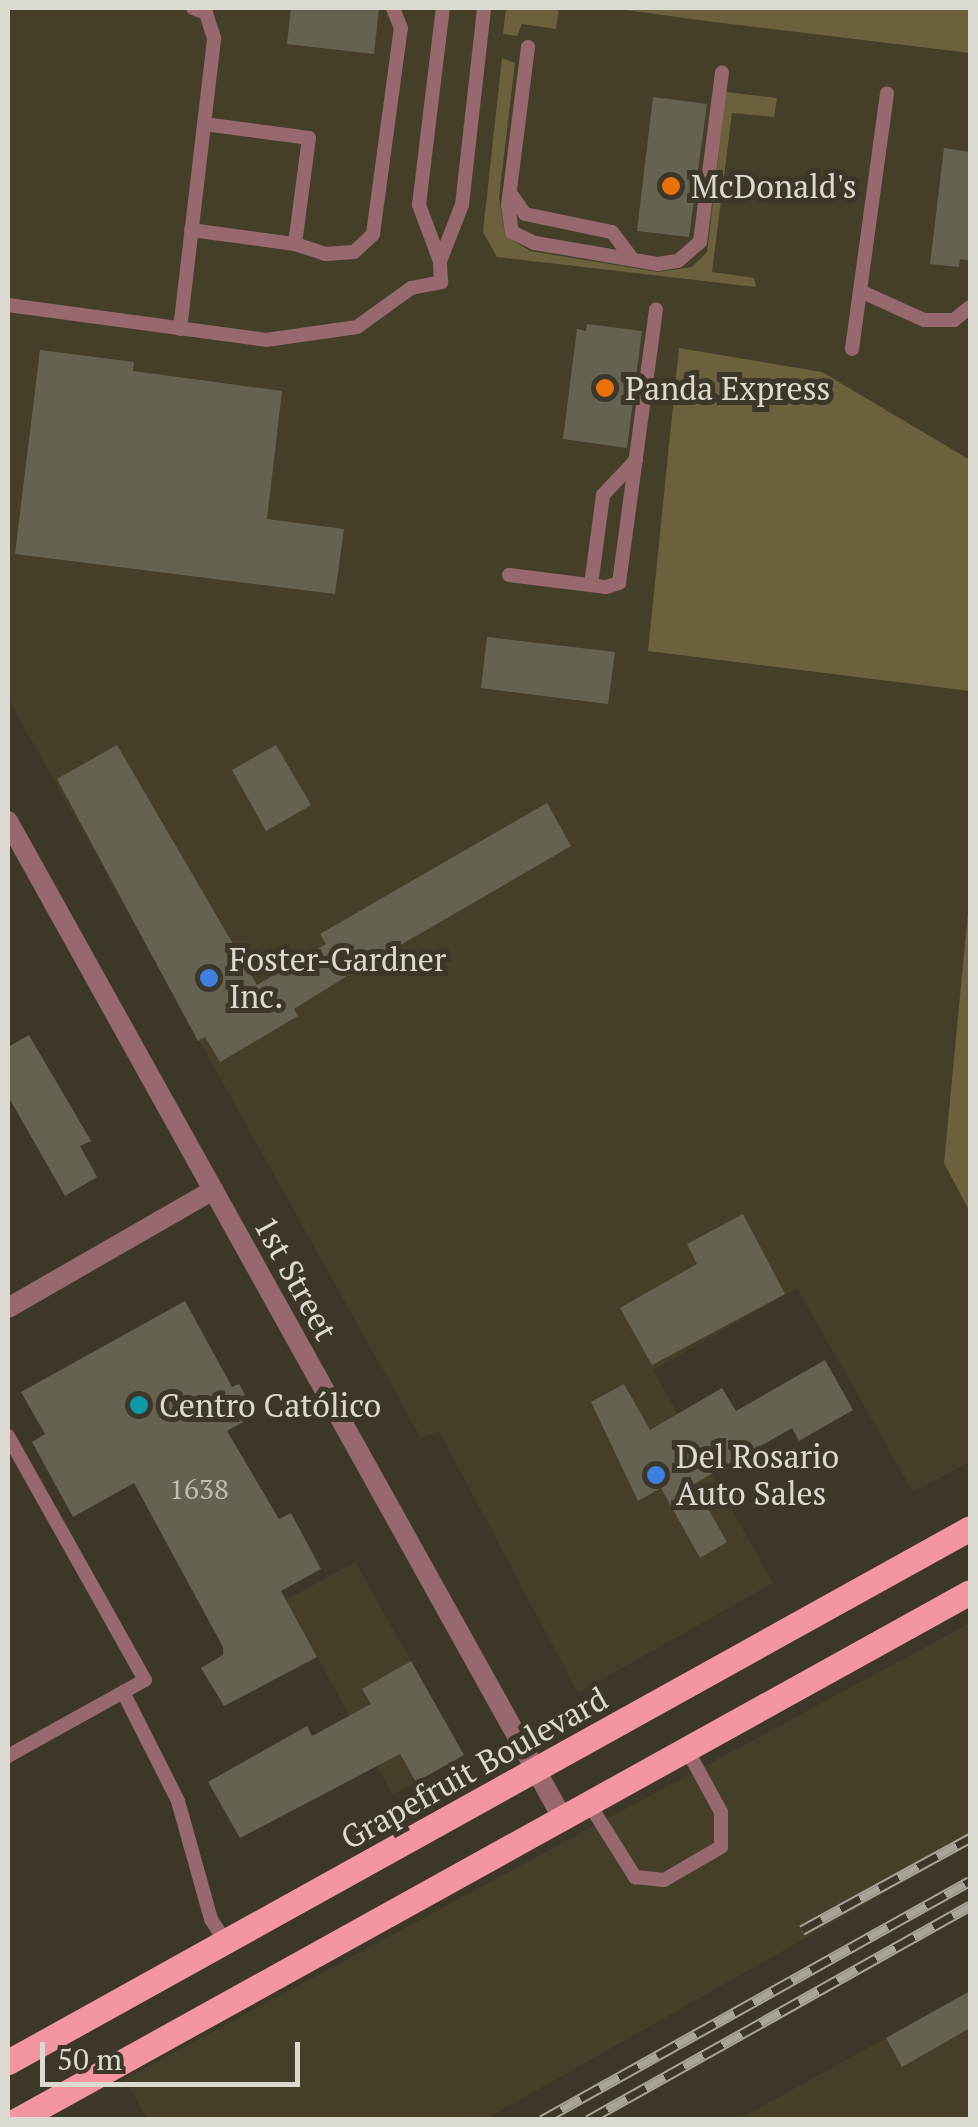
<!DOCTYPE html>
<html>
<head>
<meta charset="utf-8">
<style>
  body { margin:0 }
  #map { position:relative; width:978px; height:2127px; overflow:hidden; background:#3c3729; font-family:"PT Serif",serif }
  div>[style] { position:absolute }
  .built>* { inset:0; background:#453f2a }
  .green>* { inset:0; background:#6c613d }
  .building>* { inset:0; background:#666252 }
  .lane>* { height:14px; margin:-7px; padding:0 7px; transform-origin:7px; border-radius:7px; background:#97686e }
  .street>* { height:20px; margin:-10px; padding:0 10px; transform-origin:10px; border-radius:10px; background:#97686e }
  .primary>* { height:25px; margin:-12.5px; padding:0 12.5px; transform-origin:12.5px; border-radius:12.5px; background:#f496a2 }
  .rail>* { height:11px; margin-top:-5.5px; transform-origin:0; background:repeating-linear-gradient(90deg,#3c3729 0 22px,#a8a499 0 44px); box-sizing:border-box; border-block:2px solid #a8a499 }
  .dots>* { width:28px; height:28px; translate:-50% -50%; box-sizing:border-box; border:5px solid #3c3729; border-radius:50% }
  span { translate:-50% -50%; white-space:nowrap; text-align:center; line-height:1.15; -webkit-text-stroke:10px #3c3729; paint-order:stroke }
  .number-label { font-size:28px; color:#bebbb0 }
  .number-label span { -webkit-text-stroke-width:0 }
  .poi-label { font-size:32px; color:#dcd9d0 }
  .left { translate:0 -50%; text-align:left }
  .street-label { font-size:32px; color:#dcd9d0 }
  .frame { position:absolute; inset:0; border:10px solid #dcd9d0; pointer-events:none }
  .scale { position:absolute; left:40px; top:2042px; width:260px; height:45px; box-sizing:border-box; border:5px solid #dcd9d0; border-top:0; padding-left:12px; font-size:30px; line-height:35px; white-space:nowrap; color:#dcd9d0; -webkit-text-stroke:8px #3c3729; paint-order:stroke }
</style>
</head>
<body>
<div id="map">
  <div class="built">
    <div style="clip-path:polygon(8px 8px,970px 8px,970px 460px,648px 650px,970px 691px,970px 891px,944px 1163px,970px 1212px,970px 1462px,913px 1492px,797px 1288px,653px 1370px,773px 1583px,578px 1693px,439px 1431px,421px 1438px,8px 698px)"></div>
    <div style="clip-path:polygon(355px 1562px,464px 1755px,393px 1795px,286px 1600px)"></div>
    <div style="clip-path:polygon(970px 1623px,970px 1845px,486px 2119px,147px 2119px,125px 2079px)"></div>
    <div style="clip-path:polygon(970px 1991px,970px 2119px,737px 2120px,886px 2038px)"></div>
  </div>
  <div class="green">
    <div style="clip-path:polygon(506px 8px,559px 8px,556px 29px,522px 24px,517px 36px,503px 34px)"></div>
    <div style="clip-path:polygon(612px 8px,970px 8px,970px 53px,706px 21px)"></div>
    <div style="clip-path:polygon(502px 58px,515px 63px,499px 197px,505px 235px,530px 251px,658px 272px,692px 267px,707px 252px,726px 92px,777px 98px,774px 117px,732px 113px,712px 272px,754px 278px,756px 287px,497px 257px,483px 232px)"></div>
    <div style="clip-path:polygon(679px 348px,822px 372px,970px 460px,970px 691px,648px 651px)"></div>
    <div style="clip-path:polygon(970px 891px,970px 1212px,944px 1163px)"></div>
  </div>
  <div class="building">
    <div style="clip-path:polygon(291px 8px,379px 8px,374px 54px,287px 44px)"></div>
    <div style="clip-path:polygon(653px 97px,707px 104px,689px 237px,637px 231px)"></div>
    <div style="clip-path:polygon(944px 148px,970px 152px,970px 261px,960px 259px,959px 267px,930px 264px)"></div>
    <div style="clip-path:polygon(587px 324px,642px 331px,627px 448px,563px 439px,577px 329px,586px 331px)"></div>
    <div style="clip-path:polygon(40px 350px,134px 362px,133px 371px,282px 391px,267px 519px,344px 529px,335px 594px,15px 554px)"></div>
    <div style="clip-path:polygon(487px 637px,615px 652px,608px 704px,481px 688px)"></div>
    <div style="clip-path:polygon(117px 745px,257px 985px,326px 944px,320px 934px,547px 803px,571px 846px,347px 976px,294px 1009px,298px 1016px,220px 1062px,205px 1037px,198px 1041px,57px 779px)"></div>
    <div style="clip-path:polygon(276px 745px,311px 805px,266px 831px,232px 770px)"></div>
    <div style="clip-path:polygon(29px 1035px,91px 1141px,80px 1146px,97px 1177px,65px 1196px,8px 1096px,8px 1047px)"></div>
    <div style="clip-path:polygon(743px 1214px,785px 1294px,652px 1365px,620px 1308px,697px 1264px,687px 1244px)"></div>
    <div style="clip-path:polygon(185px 1301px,232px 1387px,239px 1384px,256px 1415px,227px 1431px,279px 1519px,291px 1513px,321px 1569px,281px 1591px,317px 1657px,224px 1706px,201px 1668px,223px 1655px,223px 1647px,134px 1483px,73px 1517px,32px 1442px,45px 1434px,21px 1392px)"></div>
    <div style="clip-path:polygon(825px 1360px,853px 1410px,799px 1441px,792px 1428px,694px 1484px,727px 1542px,700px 1558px,661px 1488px,638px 1501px,591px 1402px,624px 1384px,650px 1430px,722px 1388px,736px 1411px)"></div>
    <div style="clip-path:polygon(411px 1661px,464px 1755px,416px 1782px,400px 1754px,240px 1838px,208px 1782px,307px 1726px,312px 1736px,371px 1704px,362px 1689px)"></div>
    <div style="clip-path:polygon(970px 1991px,970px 2028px,902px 2067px,886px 2038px)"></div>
  </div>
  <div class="lane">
    <div style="left:528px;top:47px;width:159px;rotate:97.2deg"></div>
    <div style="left:508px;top:205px;width:27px;rotate:82deg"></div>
    <div style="left:512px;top:232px;width:25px;rotate:26deg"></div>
    <div style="left:535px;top:243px;width:125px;rotate:9.7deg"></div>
    <div style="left:658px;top:264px;width:20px;rotate:-9deg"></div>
    <div style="left:678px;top:261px;width:29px;rotate:-41deg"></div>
    <div style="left:700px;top:242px;width:171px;rotate:-82.6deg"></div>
    <div style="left:511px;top:194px;width:24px;rotate:55deg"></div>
    <div style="left:525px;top:214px;width:89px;rotate:11.7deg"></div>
    <div style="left:612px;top:232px;width:34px;rotate:53deg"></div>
    <div style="left:191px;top:230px;width:105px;rotate:7.7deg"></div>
    <div style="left:295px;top:244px;width:107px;rotate:-82.5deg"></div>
    <div style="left:309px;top:138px;width:106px;rotate:-172.4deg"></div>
    <div style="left:295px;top:244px;width:32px;rotate:18deg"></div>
    <div style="left:325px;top:254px;width:29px;rotate:-4deg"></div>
    <div style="left:354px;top:252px;width:26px;rotate:-43deg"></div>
    <div style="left:373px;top:234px;width:208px;rotate:-82.3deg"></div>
    <div style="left:401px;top:28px;width:22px;rotate:-112deg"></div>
    <div style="left:440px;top:261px;width:60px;rotate:-68.6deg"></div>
    <div style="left:462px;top:205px;width:198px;rotate:-83.6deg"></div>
    <div style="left:860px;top:291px;width:70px;rotate:24.4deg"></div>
    <div style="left:924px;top:320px;width:30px"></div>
    <div style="left:954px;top:320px;width:21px;rotate:-39deg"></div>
    <div style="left:8px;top:305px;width:260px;rotate:7.7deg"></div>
    <div style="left:266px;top:340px;width:92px;rotate:-8.1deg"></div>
    <div style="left:357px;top:327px;width:67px;rotate:-35.8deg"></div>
    <div style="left:411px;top:288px;width:31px;rotate:-11deg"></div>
    <div style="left:441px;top:282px;width:21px;rotate:-93deg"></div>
    <div style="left:440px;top:261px;width:60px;rotate:-110.6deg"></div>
    <div style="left:419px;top:205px;width:198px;rotate:-83.1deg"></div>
    <div style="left:180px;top:329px;width:293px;rotate:-83.3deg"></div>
    <div style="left:214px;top:38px;width:26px;rotate:-108deg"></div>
    <div style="left:206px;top:13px;width:14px;rotate:-159deg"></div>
    <div style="left:852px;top:349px;width:258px;rotate:-82.2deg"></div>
    <div style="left:509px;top:575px;width:98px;rotate:7.1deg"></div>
    <div style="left:606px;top:587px;width:14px;rotate:-17deg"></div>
    <div style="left:619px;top:583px;width:276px;rotate:-82.3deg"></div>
    <div style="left:591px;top:585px;width:91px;rotate:-82.4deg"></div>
    <div style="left:603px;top:495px;width:48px;rotate:-46.7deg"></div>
    <div style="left:8px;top:1436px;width:280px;rotate:60.7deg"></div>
    <div style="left:145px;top:1680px;width:157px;rotate:151deg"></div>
    <div style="left:123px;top:1692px;width:122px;rotate:63.2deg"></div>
    <div style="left:178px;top:1801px;width:123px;rotate:74.4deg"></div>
    <div style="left:211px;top:1919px;width:28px;rotate:58deg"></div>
    <div style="left:588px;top:1802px;width:89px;rotate:57.9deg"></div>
    <div style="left:635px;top:1877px;width:29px;rotate:6deg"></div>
    <div style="left:664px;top:1880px;width:66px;rotate:-30.1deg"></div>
    <div style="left:721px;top:1847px;width:35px;rotate:-90deg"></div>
    <div style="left:721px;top:1812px;width:73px;rotate:-118.7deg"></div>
  </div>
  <div class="street">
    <div style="left:8px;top:821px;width:1140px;rotate:60.92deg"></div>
    <div style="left:8px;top:1308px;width:237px;rotate:-29.9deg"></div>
  </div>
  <div class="primary">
    <div style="left:8px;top:2062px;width:1100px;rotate:-29.03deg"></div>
    <div style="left:17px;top:2120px;width:1089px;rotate:-28.99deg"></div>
  </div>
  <div class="rail">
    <div style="left:802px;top:1930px;width:192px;rotate:-28.7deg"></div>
    <div style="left:542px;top:2120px;width:490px;rotate:-29.2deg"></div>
    <div style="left:588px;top:2120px;width:438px;rotate:-29.3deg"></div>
  </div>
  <div class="dots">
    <div style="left:671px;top:186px;background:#e8710a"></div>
    <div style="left:605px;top:388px;background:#e8710a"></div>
    <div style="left:209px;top:978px;background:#3f7fe0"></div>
    <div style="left:139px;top:1405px;background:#0f9aa8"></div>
    <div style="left:656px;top:1475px;background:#3f7fe0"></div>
  </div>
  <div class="number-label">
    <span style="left:199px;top:1489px">1638</span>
  </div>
  <div class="poi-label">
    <span class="left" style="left:691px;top:186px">McDonald's</span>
    <span class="left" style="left:625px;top:388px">Panda Express</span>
    <span class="left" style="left:229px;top:978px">Foster-Gardner<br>Inc.</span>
    <span class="left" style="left:159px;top:1405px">Centro Católico</span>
    <span class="left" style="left:676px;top:1475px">Del Rosario<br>Auto Sales</span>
  </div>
  <div class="street-label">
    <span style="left:296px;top:1278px;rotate:61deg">1st Street</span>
    <span style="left:474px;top:1768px;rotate:-29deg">Grapefruit Boulevard</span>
  </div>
  <div class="frame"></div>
  <div class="scale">50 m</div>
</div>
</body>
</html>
